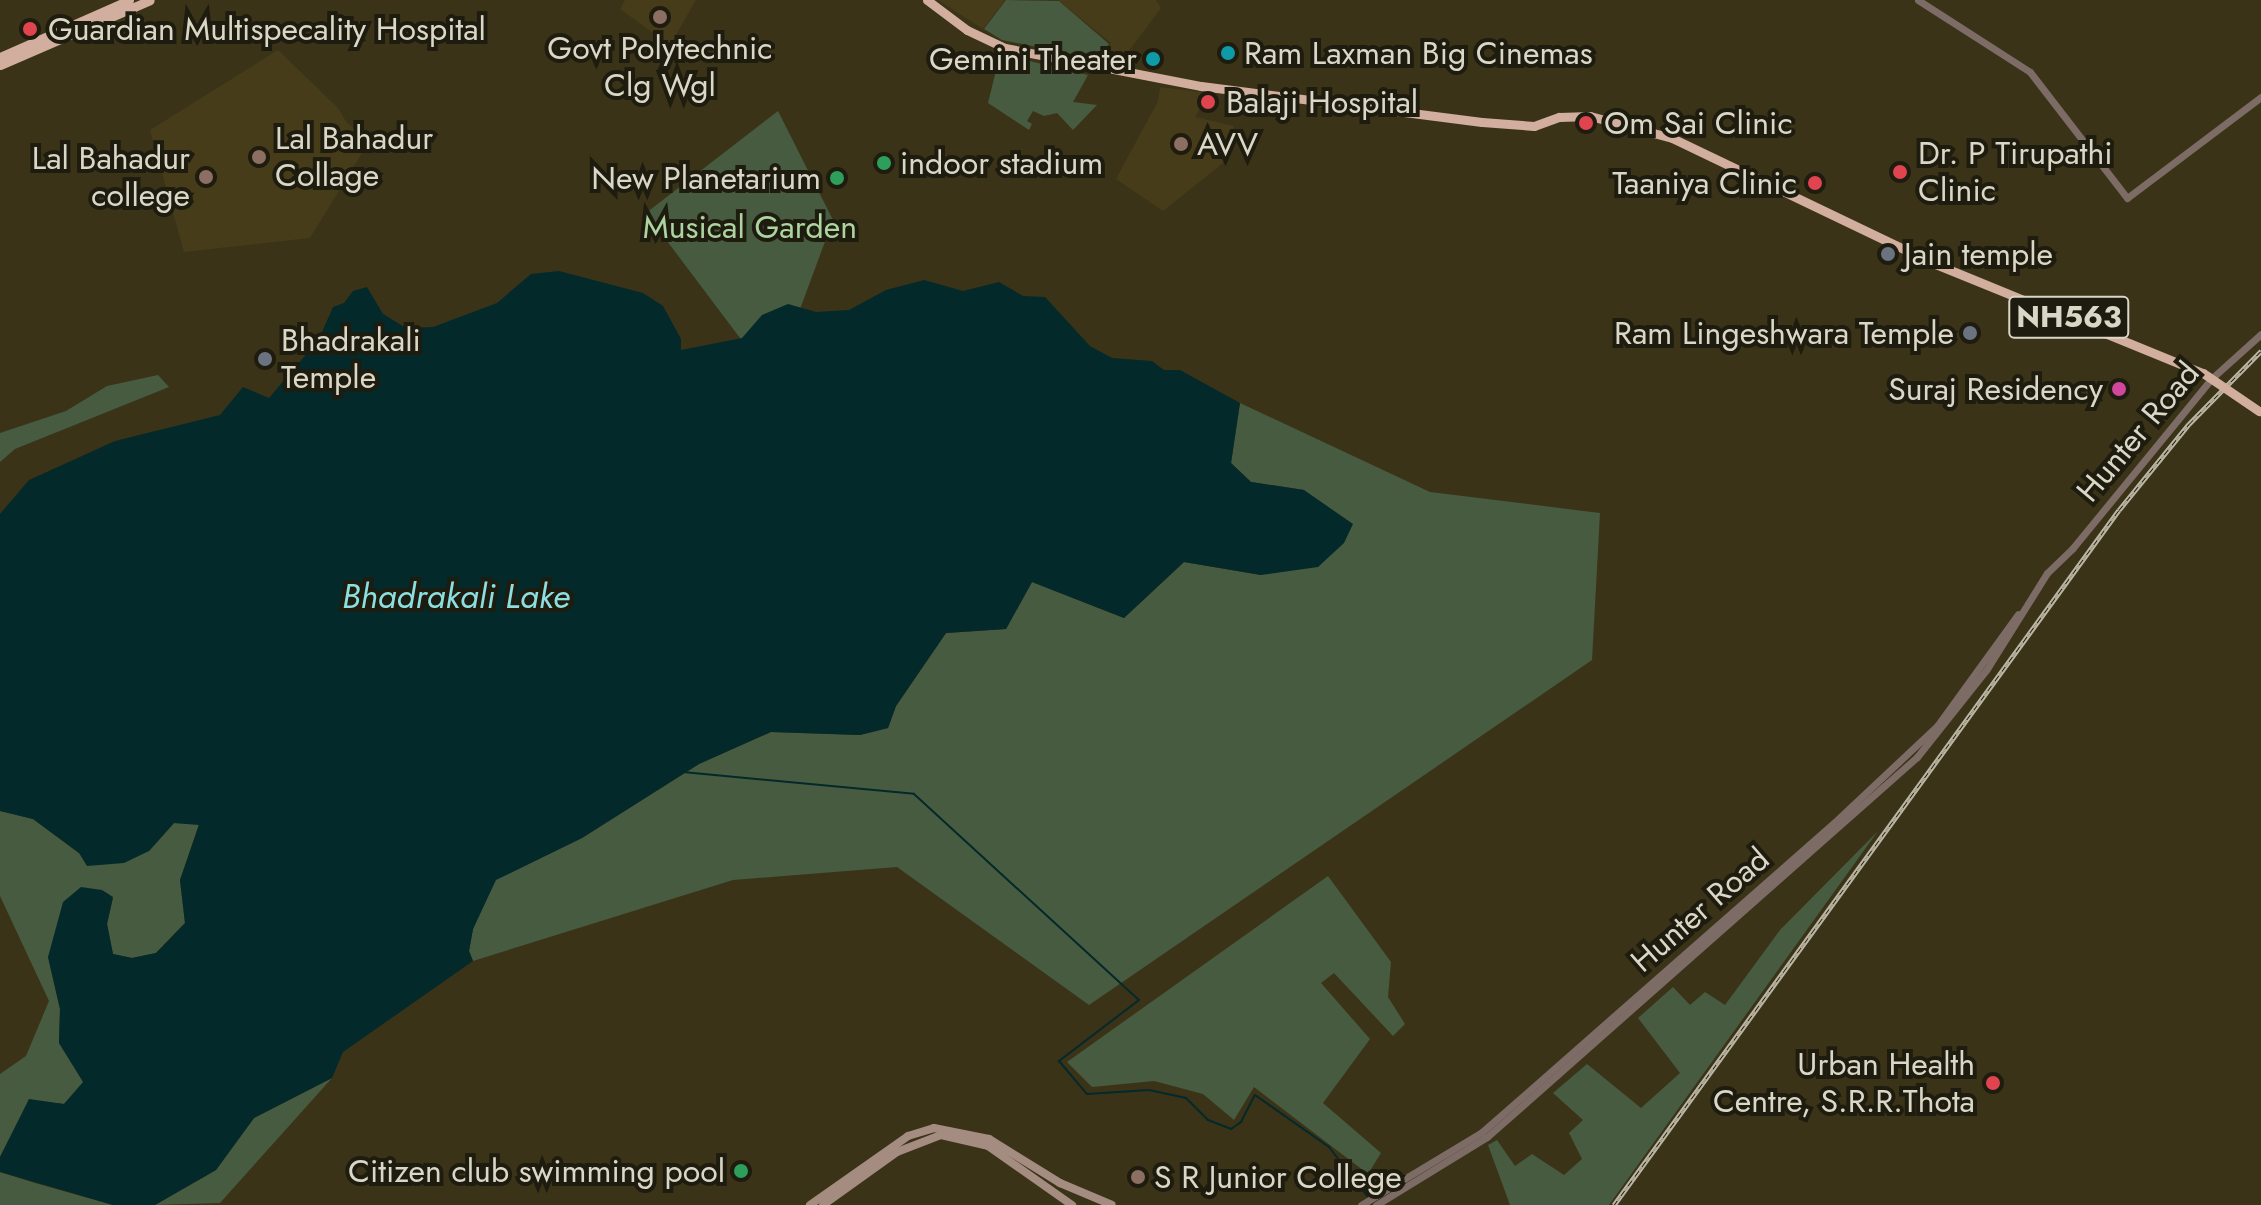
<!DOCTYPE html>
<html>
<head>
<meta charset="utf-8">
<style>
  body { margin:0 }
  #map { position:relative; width:2261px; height:1205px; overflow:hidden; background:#3a3318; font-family:Jost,sans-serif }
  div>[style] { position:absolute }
  .built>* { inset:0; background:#463c19 }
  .green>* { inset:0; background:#475b40 }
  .water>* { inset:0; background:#04292a }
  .stream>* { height:2px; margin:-1px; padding:0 1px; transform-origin:1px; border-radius:1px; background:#04292a }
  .tertiary>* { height:7px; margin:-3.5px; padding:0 3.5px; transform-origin:3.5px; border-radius:3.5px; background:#7c6c65 }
  .secondary>* { height:8px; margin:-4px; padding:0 4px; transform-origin:4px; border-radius:4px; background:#a48c80 }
  .trunk>* { height:9px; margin:-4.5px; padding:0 4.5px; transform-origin:4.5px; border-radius:4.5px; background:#d2ae9e }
  .rail>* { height:5px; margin-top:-2.5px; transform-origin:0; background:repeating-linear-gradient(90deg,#1e1b0f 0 6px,#bcb7a5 0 12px); box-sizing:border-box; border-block:2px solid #bcb7a5 }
  .trunk-bridge>* { height:9px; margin:-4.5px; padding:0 4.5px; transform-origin:4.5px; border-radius:4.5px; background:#d2ae9e }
  .dots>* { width:22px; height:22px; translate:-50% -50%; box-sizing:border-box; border:4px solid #1e1b0f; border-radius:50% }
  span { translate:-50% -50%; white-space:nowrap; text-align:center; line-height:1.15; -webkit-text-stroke:8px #1e1b0f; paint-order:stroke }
  .shield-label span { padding:2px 6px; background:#1e1b0f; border:2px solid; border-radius:6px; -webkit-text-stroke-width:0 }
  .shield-label { font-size:30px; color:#dbd7c7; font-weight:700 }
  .poi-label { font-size:32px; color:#dbd7c7 }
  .left { translate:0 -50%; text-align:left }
  .right { translate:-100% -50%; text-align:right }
  .park-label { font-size:32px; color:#add4a0 }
  .street-label { font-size:32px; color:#dbd7c7 }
  .water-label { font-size:34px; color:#8cdfe0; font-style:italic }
</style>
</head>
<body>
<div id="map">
  <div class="built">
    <div style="clip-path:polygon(625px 0,696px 0,670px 45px,620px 9px)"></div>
    <div style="clip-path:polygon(938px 0,1005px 0,983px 29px)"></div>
    <div style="clip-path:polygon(1058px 0,1156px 0,1161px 8px,1122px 60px,1116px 52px,1111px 58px,1103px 53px,1111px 43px)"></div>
    <div style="clip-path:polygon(278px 50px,338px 108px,347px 123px,370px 140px,310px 238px,184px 252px,150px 130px)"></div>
    <div style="clip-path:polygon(1160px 87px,1208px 93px,1195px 117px,1234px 126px,1223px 163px,1163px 211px,1116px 179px,1158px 101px)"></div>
  </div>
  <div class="green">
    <div style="clip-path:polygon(1006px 0,1059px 1px,1109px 44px,1096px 59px,1002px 40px,984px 29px)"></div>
    <div style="clip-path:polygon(1000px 54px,1088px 75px,1073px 102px,1097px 105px,1073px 130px,1057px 113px,1044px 116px,1033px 111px,1027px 121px,1032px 124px,1029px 130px,988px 103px)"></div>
    <div style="clip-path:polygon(778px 111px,833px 220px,773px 382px,646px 213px)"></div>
    <div style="clip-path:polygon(158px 375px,169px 387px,15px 449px,0 462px,0 433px,66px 411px,107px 386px)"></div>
    <div style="clip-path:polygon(1240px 403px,1430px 492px,1600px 513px,1592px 660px,1089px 1005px,897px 867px,733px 880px,473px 961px,469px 951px,473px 929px,495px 880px,582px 838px,699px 764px,771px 732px,860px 735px,888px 728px,896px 706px,946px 633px,1006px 629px,1032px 582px,1124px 618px,1184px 562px,1261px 575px,1304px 490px,1251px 482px,1231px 463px)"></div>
    <div style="clip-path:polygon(0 811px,33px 819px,79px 853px,149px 851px,174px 823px,199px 824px,180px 880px,185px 923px,156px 953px,132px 958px,113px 954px,107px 924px,113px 898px,48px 957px,60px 1009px,59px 1043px,84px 1082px,64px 1104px,29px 1100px,0 1157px,0 1074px,26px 1056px,49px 1001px,0 896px)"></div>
    <div style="clip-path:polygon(1878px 831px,1609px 1205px,1510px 1205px,1488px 1145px,1497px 1140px,1515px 1166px,1532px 1154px,1564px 1175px,1582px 1159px,1569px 1133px,1583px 1120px,1553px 1093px,1587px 1064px,1641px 1108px,1680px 1073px,1638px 1018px,1673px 987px,1690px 1005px,1705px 992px,1725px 1005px,1780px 930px)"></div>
    <div style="clip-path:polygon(1328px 876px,1391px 962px,1388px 997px,1405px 1024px,1393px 1036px,1334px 973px,1321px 983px,1370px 1039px,1323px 1103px,1381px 1153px,1368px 1174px,1254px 1087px,1234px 1120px,1203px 1094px,1154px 1081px,1092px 1087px,1067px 1062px)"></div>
    <div style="clip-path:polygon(332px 1078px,220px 1203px,155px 1205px,216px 1170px,254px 1118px)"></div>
    <div style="clip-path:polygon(0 1172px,35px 1183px,113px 1205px,0 1205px)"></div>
  </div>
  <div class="water">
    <div style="clip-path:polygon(559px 271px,643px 293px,663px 306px,681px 339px,681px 350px,742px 338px,762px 315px,788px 304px,816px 312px,849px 310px,886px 290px,924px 280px,963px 291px,999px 282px,1023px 296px,1045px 297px,1090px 346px,1112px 358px,1152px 361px,1164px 370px,1180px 370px,1240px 403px,1231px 463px,1251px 482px,1304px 490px,1353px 524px,1344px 543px,1318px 567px,1261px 575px,1184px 562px,1124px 618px,1032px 582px,1006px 629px,946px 633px,896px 706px,888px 728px,860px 735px,771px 732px,699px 764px,582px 838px,496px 880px,473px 929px,469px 951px,473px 961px,343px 1052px,332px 1078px,254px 1118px,216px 1170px,155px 1205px,113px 1205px,0 1172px,0 1157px,29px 1099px,64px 1104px,83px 1082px,59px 1043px,60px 1009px,48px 957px,63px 902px,81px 887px,102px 890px,113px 897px,107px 924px,113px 954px,132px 958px,156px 953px,185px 923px,180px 880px,199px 825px,174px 823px,149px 851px,124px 863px,87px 866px,79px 853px,33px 819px,0 811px,0 514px,29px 480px,115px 441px,220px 415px,243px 387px,269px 398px,319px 339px,333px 307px,344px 303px,353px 291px,367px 287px,383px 314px,406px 328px,433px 327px,497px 303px,531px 274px)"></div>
  </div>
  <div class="stream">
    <div style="left:683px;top:772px;width:232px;rotate:5.4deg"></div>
    <div style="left:914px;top:794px;width:305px;rotate:42.5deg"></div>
    <div style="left:1139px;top:1000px;width:101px;rotate:142.7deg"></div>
    <div style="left:1059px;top:1061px;width:43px;rotate:49.7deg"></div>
    <div style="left:1087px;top:1094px;width:62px;rotate:-3.7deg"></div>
    <div style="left:1149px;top:1090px;width:38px;rotate:12deg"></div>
    <div style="left:1186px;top:1098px;width:31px;rotate:45deg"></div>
    <div style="left:1208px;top:1120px;width:25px;rotate:21deg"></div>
    <div style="left:1231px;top:1129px;width:12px;rotate:-35deg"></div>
    <div style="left:1241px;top:1122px;width:30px;rotate:-63deg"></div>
    <div style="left:1255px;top:1095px;width:90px;rotate:35.1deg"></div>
    <div style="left:1329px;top:1147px;width:62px;rotate:52.2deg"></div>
  </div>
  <div class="tertiary">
    <div style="left:1918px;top:0;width:133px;rotate:32.7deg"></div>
    <div style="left:2030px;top:72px;width:159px;rotate:52.4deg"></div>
    <div style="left:2127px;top:198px;width:168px;rotate:-37deg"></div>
    <div style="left:1361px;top:1205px;width:141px;rotate:-31.1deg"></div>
    <div style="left:1482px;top:1132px;width:475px;rotate:-41.3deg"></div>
    <div style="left:1839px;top:818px;width:134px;rotate:-43.2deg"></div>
    <div style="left:1937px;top:726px;width:138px;rotate:-54.1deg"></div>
    <div style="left:1376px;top:1205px;width:130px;rotate:-31.5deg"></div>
    <div style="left:1487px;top:1137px;width:574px;rotate:-41.47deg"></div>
    <div style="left:1917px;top:757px;width:112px;rotate:-51.5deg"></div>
    <div style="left:1987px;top:669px;width:113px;rotate:-58deg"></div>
    <div style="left:2047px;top:573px;width:35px;rotate:-44deg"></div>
    <div style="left:2072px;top:549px;width:220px;rotate:-50.7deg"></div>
    <div style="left:2211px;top:379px;width:67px;rotate:-42deg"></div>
  </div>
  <div class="secondary">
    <div style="left:810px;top:1205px;width:120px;rotate:-35.1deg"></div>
    <div style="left:908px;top:1136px;width:27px;rotate:-17deg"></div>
    <div style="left:934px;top:1128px;width:56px;rotate:11.3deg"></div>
    <div style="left:989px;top:1139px;width:84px;rotate:31.8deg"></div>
    <div style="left:1060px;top:1183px;width:56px;rotate:22.9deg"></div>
    <div style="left:823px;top:1205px;width:91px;rotate:-35.6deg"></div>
    <div style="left:897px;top:1152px;width:47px;rotate:-21.1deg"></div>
    <div style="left:941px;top:1135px;width:48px;rotate:13.2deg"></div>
    <div style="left:988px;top:1146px;width:103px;rotate:35.1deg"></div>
  </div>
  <div class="trunk">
    <div style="left:927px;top:0;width:50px;rotate:36.9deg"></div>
    <div style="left:967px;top:30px;width:42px;rotate:25.3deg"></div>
    <div style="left:1005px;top:48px;width:200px;rotate:11deg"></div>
    <div style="left:1201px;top:86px;width:283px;rotate:7.3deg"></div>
    <div style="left:1482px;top:122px;width:52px;rotate:4.4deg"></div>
    <div style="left:1534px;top:126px;width:27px;rotate:-20deg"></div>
    <div style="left:1559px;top:117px;width:31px;rotate:-2deg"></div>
    <div style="left:1590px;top:116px;width:85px;rotate:15deg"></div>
    <div style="left:1672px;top:138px;width:289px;rotate:25.6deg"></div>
    <div style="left:1933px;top:263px;width:292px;rotate:22.2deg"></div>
    <div style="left:0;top:57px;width:141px;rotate:-23.8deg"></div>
    <div style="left:0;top:65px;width:163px;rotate:-23.4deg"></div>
  </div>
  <div class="rail">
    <div style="left:1614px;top:1205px;width:859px;rotate:-54deg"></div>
    <div style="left:2119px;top:510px;width:111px;rotate:-50.9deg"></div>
    <div style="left:2189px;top:424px;width:103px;rotate:-45.4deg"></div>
  </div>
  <div class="trunk-bridge">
    <div style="left:2203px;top:373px;width:68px;rotate:34.2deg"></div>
  </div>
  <div class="dots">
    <div style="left:660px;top:17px;background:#8d6e63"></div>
    <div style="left:30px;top:29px;background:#e0444e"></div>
    <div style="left:1228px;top:53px;background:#0f9aa8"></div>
    <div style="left:1153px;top:59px;background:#0f9aa8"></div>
    <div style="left:1208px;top:102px;background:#e0444e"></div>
    <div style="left:1586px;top:123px;background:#e0444e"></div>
    <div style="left:1181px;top:144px;background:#8d6e63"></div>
    <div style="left:259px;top:157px;background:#8d6e63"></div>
    <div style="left:884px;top:163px;background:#2e9e5b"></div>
    <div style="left:1900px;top:172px;background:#e0444e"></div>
    <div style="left:206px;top:177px;background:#8d6e63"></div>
    <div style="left:837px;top:178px;background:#2e9e5b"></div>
    <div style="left:1815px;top:183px;background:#e0444e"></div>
    <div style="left:1888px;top:254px;background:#6b7280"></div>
    <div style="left:1970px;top:333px;background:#6b7280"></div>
    <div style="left:265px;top:359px;background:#6b7280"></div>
    <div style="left:2119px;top:389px;background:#d1479c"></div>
    <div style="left:1993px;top:1083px;background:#e0444e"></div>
    <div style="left:741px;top:1171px;background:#2e9e5b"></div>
    <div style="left:1138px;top:1177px;background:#8d6e63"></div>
  </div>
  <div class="shield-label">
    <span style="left:2069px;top:317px">NH563</span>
  </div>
  <div class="poi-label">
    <span class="left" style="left:48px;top:29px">Guardian Multispecality Hospital</span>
    <span style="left:660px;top:67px">Govt Polytechnic<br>Clg Wgl</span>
    <span class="left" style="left:1244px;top:53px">Ram Laxman Big Cinemas</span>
    <span class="right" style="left:1137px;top:59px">Gemini Theater</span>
    <span class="left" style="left:1226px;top:102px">Balaji Hospital</span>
    <span class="left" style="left:1604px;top:123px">Om Sai Clinic</span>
    <span class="left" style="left:275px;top:157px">Lal Bahadur<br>Collage</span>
    <span class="left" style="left:1197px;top:144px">AVV</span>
    <span class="left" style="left:1918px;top:172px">Dr. P Tirupathi<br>Clinic</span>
    <span class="right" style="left:190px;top:177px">Lal Bahadur<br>college</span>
    <span class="left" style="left:900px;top:163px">indoor stadium</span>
    <span class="right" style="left:821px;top:178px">New Planetarium</span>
    <span class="right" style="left:1797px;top:183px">Taaniya Clinic</span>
    <span class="left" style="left:1904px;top:254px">Jain temple</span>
    <span class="right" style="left:1954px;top:333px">Ram Lingeshwara Temple</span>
    <span class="left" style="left:281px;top:359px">Bhadrakali<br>Temple</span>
    <span class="right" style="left:2103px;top:389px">Suraj Residency</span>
    <span class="right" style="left:1975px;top:1083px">Urban Health<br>Centre, S.R.R.Thota</span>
    <span class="right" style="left:725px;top:1171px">Citizen club swimming pool</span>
    <span class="left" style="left:1154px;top:1177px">S R Junior College</span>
  </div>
  <div class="park-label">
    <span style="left:750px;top:227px">Musical Garden</span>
  </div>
  <div class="street-label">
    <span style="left:2138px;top:432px;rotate:-50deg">Hunter Road</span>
    <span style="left:1700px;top:910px;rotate:-41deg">Hunter Road</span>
  </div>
  <div class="water-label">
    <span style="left:456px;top:597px">Bhadrakali Lake</span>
  </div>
</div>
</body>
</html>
